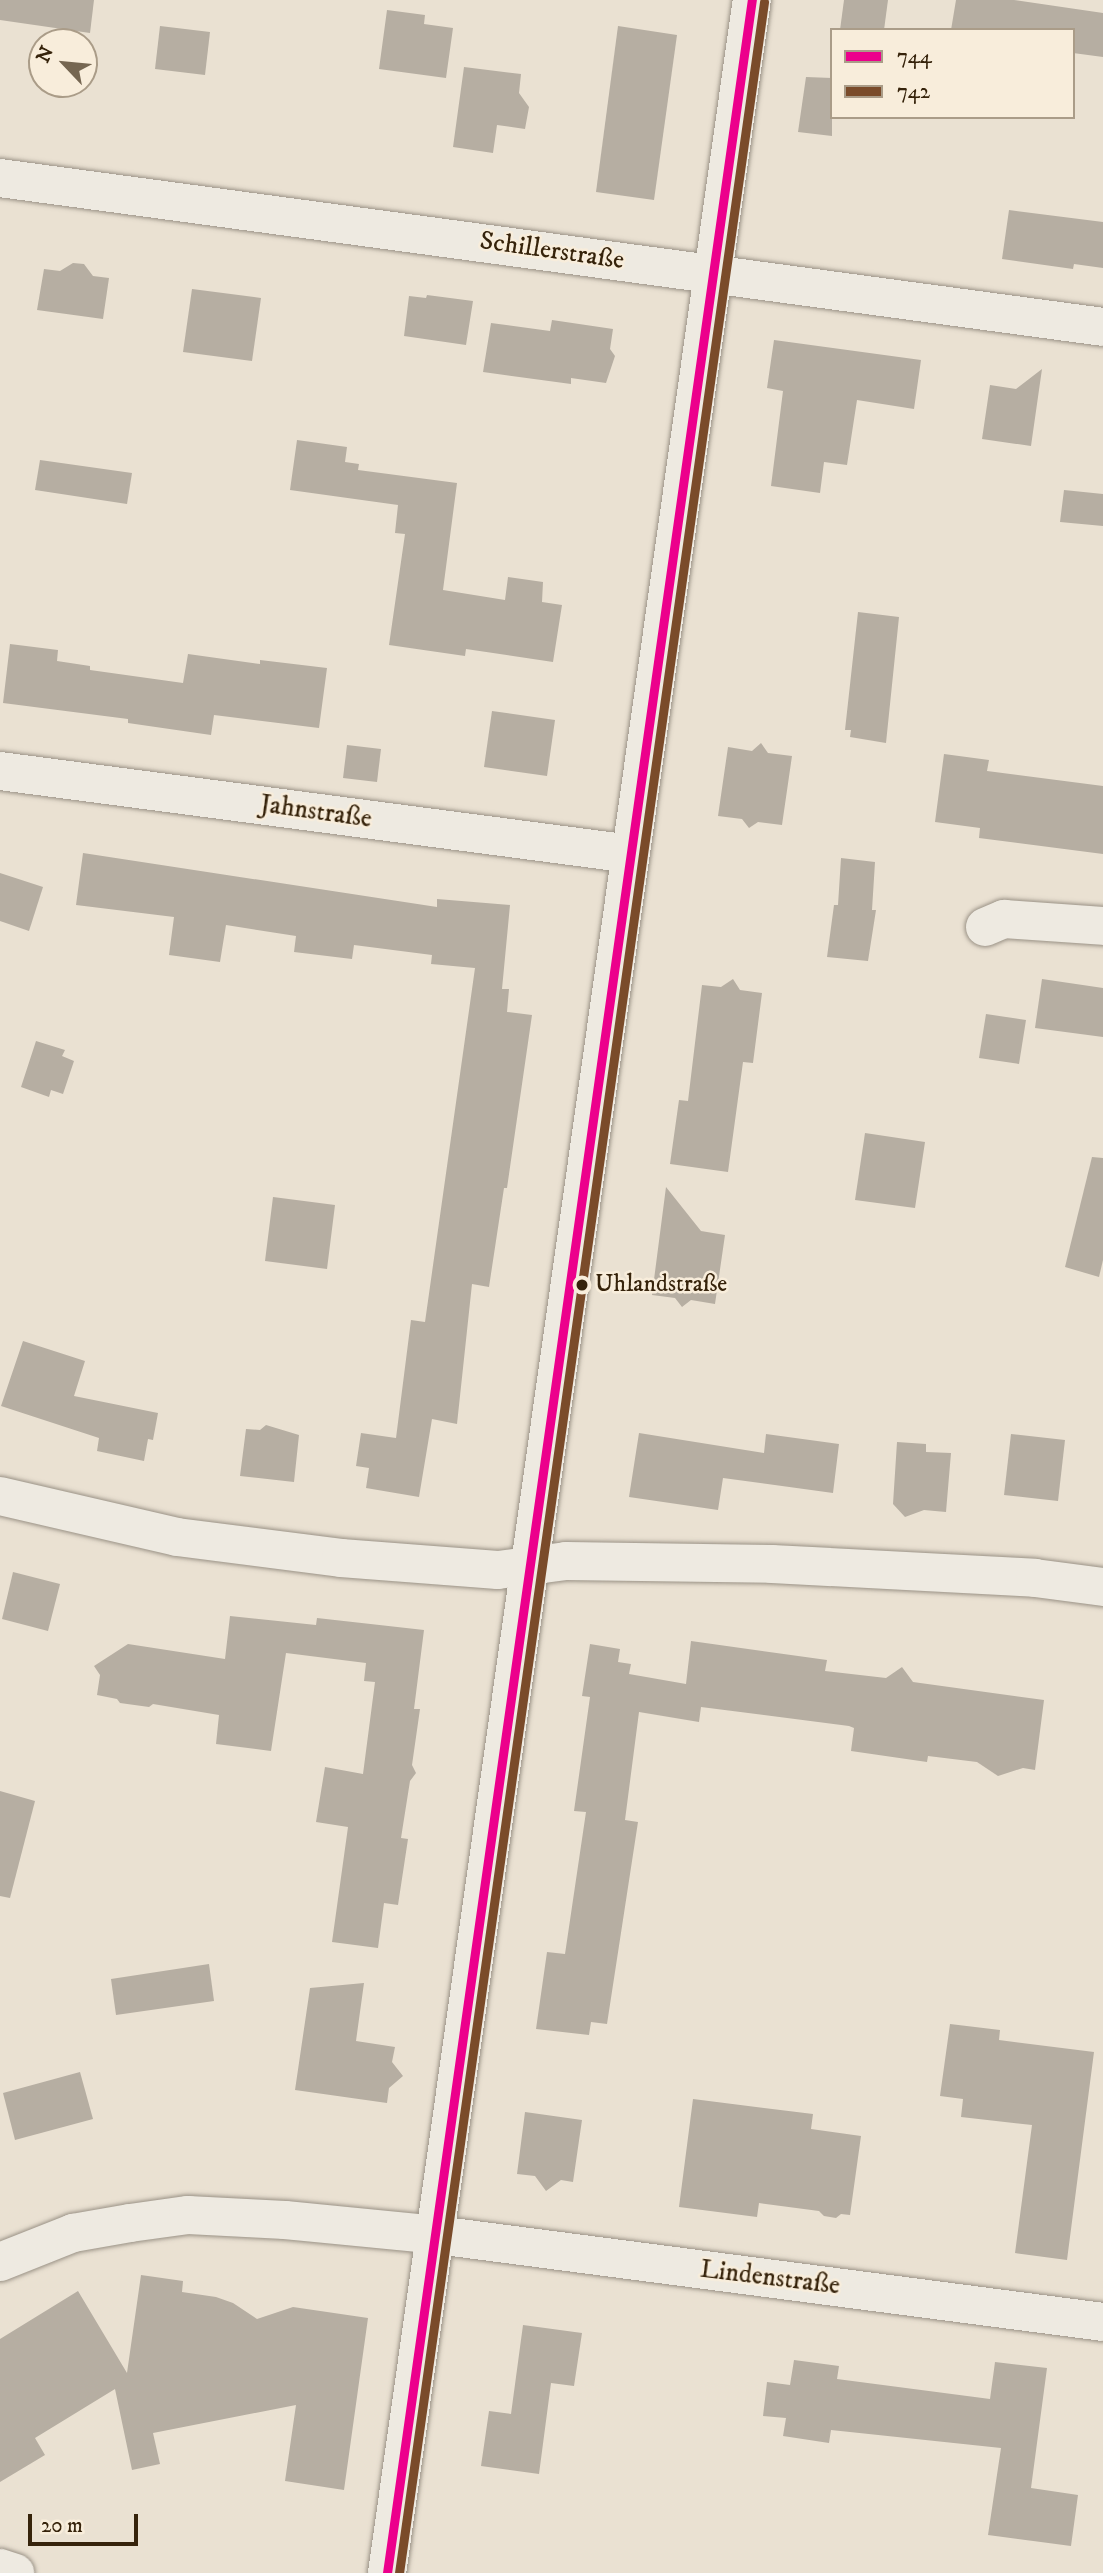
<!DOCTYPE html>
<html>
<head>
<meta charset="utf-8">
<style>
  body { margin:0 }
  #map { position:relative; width:1103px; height:2573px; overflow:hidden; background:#eae1d2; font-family:"IM FELL DW Pica",serif }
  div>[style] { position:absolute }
  .building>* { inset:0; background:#b6aea2 }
  .roads { filter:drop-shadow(0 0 2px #9a9286) drop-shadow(0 0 2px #9a9286) }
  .street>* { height:38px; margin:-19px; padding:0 19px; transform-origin:19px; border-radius:19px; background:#eeeae1 }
  .secondary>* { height:38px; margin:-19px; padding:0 19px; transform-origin:19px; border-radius:19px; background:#eeeae1 }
  .bus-1>* { height:9px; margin:-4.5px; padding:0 4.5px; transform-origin:4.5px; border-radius:4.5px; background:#ec008c }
  .bus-2>* { height:9px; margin:-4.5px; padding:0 4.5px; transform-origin:4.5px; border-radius:4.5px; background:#7a4b2a }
  .dots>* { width:19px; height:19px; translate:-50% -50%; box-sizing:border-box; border:4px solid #f8eddb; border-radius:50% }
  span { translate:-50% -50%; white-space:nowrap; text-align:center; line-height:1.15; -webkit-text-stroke:5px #f8eddb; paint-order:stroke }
  .bus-label { font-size:24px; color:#36230b }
  .left { translate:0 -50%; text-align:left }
  .street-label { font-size:26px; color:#36230b }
  .legend { position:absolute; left:830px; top:28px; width:245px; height:91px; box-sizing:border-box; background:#f8eddb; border:2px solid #aa9c88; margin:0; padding:9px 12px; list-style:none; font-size:21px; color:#36230b }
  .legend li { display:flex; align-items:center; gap:14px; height:35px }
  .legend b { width:35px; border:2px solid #aa9c88 }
  .north { position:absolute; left:28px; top:28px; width:70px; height:70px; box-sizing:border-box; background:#f8eddb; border:2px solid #aa9c88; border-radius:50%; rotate:296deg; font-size:19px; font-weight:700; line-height:28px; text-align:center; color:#36230b }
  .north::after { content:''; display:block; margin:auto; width:24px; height:32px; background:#756651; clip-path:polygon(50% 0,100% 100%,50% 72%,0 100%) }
  .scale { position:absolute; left:28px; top:2514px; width:110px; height:32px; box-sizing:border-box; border:4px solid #36230b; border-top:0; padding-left:9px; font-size:21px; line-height:24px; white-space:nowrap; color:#36230b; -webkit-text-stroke:5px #f8eddb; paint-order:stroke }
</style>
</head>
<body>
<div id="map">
  <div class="building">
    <div style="clip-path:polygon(0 0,94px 0,90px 33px,0 20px)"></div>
    <div style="clip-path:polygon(844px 0,888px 0,884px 30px,840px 30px)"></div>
    <div style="clip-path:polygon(956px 0,1014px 0,1103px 13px,1103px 57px,1073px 53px,1073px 30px,951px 30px)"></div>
    <div style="clip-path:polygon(387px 10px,425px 15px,424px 24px,453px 28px,446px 78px,379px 69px)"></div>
    <div style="clip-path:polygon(160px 26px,210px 32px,205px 75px,155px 69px)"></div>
    <div style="clip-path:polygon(618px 26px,677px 35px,654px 200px,596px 192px)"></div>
    <div style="clip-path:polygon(464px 67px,521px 74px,519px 93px,529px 107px,525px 129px,497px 125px,493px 153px,453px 147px)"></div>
    <div style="clip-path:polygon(806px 77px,832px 78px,832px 136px,798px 132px)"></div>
    <div style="clip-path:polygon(1009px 210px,1103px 222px,1103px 268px,1074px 264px,1073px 269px,1002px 259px)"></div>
    <div style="clip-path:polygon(73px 263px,84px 264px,93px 276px,109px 278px,103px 319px,37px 310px,44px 269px,60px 271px)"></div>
    <div style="clip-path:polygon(192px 289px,261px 298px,252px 361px,183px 352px)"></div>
    <div style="clip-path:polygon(427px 295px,473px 301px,466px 345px,404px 336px,409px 296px,426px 298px)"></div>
    <div style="clip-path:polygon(552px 320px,613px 329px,610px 349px,615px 356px,606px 383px,571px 378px,571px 384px,483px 372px,491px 323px,550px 331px)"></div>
    <div style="clip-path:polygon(774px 340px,921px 360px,914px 409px,857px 400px,847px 465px,824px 462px,820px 493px,771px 486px,783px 391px,767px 388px)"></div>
    <div style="clip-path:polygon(1042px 369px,1031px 446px,982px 439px,990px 385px,1016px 389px)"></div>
    <div style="clip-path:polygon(297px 440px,347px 447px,345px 462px,359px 464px,358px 470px,457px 483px,443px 590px,505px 600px,508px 577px,543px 582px,542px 602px,562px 605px,553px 662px,466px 649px,465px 656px,389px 645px,405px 534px,395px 533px,398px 505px,290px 490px)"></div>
    <div style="clip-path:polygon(40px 460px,132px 473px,127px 504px,35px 490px)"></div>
    <div style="clip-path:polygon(1064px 490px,1103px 494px,1103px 526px,1060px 522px)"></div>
    <div style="clip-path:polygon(858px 612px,899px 617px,886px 743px,850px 737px,851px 730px,845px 730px)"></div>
    <div style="clip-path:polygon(10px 644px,58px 650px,57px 661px,90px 666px,90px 670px,183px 683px,188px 654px,260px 664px,260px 660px,327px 668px,319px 728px,214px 715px,211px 735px,128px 723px,128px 719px,3px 703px)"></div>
    <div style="clip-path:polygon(492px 711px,555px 720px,547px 776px,484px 767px)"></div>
    <div style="clip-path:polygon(761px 743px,768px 753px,792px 756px,782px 825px,758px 822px,749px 828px,742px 819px,718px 816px,728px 747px,752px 751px)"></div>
    <div style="clip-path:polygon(347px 745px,381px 749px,377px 782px,343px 778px)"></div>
    <div style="clip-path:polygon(944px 754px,989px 760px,987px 771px,1103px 786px,1103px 854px,979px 838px,980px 828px,935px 822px)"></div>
    <div style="clip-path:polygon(83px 853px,437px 907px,437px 899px,510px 905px,502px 989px,509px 989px,507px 1012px,532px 1015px,507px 1188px,504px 1188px,489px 1287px,472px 1284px,457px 1424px,432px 1419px,419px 1497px,366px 1488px,369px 1468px,356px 1466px,361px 1433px,396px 1438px,411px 1320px,425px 1322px,475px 968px,431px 964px,432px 955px,354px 945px,352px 959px,294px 952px,296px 936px,226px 925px,220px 962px,169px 955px,174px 917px,76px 905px)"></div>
    <div style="clip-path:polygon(841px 858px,875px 862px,872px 910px,876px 910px,868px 961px,827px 957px,834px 905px,838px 905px)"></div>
    <div style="clip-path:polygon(0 873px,43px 887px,29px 931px,0 921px)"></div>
    <div style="clip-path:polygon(733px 979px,740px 990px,762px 993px,753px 1063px,743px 1062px,728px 1172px,670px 1164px,679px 1100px,688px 1101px,702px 985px,721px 987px)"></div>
    <div style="clip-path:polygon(1042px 979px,1103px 988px,1103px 1037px,1035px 1028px)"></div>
    <div style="clip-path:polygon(986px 1014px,1026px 1020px,1019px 1064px,979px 1058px)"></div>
    <div style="clip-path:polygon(36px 1041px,65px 1050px,62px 1056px,74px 1061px,63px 1094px,51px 1090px,49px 1097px,21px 1087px)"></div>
    <div style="clip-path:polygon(865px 1133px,925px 1142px,915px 1208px,855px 1200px)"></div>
    <div style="clip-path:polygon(1092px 1157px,1103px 1158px,1103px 1260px,1099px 1277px,1065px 1267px)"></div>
    <div style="clip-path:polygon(666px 1187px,701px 1231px,725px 1235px,715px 1304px,691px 1300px,682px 1307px,675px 1298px,652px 1295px)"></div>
    <div style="clip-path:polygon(273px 1197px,335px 1205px,327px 1269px,265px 1261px)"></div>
    <div style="clip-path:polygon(23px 1341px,85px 1361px,74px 1396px,158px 1413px,153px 1440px,148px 1439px,144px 1461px,97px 1451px,99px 1438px,1px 1406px)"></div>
    <div style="clip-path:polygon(266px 1425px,299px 1435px,294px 1482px,240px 1476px,246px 1429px,260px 1430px)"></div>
    <div style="clip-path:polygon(639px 1433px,764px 1453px,766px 1434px,839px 1444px,833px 1493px,723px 1478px,718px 1510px,629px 1497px)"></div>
    <div style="clip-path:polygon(1011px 1434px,1065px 1440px,1058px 1501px,1004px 1495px)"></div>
    <div style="clip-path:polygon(897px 1442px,926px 1444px,926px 1452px,951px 1453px,946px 1512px,924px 1510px,905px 1517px,893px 1504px)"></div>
    <div style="clip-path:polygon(13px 1572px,60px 1584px,48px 1631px,2px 1619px)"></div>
    <div style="clip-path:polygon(230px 1616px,316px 1625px,317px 1618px,424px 1630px,414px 1709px,420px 1709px,412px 1765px,416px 1773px,410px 1781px,401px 1838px,408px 1839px,398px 1905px,384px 1903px,378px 1948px,332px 1942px,348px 1827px,316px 1822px,325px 1767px,363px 1774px,375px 1682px,364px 1681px,366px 1663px,286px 1653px,271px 1751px,216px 1744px,219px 1715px,153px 1704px,149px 1707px,120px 1703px,117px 1699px,97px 1695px,100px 1675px,94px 1666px,128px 1644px,225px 1659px)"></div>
    <div style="clip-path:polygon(691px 1641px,827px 1660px,825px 1671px,886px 1678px,902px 1667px,913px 1682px,1044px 1700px,1035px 1770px,1023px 1768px,998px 1776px,977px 1762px,928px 1756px,927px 1762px,851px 1751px,854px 1728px,849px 1726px,701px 1707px,699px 1722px,639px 1712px,625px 1820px,638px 1822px,607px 2024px,591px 2022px,589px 2035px,536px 2029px,547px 1952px,565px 1954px,586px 1812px,574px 1811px,590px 1697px,582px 1696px,590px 1644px,620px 1649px,618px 1662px,631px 1664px,629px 1674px,686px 1684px)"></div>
    <div style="clip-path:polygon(0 1791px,35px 1801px,10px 1898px,0 1896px)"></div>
    <div style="clip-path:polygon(209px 1964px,214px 2001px,116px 2015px,111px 1979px)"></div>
    <div style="clip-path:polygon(364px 1983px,356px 2041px,395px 2047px,392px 2062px,403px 2076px,389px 2088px,387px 2103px,295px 2090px,310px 1988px)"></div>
    <div style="clip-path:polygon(950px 2024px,1000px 2030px,999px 2040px,1094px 2052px,1067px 2260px,1015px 2253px,1032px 2125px,961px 2117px,963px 2099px,940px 2096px)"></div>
    <div style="clip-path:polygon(80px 2072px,93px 2119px,15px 2140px,3px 2093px)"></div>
    <div style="clip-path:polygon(693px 2099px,813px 2114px,811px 2129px,861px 2136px,850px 2215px,841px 2214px,836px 2218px,824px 2216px,819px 2211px,759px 2203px,757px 2217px,679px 2207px)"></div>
    <div style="clip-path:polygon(525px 2112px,582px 2120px,573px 2182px,561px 2180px,546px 2191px,535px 2176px,517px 2174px)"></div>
    <div style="clip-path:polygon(141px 2275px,183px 2281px,182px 2292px,216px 2297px,233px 2303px,257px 2319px,293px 2307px,368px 2318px,344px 2490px,285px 2481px,296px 2405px,153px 2433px,160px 2464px,132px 2470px,115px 2389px,35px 2438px,45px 2455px,0 2482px,0 2339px,78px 2291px,127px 2373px)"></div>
    <div style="clip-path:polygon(523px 2325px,582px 2333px,574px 2386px,551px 2383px,539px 2474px,481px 2466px,489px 2411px,511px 2414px)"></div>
    <div style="clip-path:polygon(794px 2360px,839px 2366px,837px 2379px,990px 2399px,995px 2362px,1047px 2368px,1031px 2488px,1078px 2495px,1071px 2546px,988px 2535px,1001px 2448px,831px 2430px,829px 2443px,783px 2436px,786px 2418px,763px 2416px,767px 2382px,790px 2385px)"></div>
  </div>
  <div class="roads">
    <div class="street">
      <div style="left:0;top:178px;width:1113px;rotate:7.69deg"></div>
      <div style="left:0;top:771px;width:636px;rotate:7.49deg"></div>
      <div style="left:985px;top:927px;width:21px;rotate:-23deg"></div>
      <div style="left:1004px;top:919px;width:99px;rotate:4deg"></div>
      <div style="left:0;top:1496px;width:182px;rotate:13deg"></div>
      <div style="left:177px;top:1537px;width:165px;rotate:7.3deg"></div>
      <div style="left:341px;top:1558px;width:157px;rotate:4.4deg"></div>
      <div style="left:498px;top:1570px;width:69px;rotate:-7.5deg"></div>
      <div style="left:566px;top:1561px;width:206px;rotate:0.8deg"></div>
      <div style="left:772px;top:1564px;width:263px;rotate:3deg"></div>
      <div style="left:1035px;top:1578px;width:69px;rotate:7.5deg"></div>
      <div style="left:0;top:2262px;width:79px;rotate:-21.7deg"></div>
      <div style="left:73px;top:2233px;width:58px;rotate:-10deg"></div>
      <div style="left:130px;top:2223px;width:59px;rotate:-7.9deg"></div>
      <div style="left:188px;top:2215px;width:97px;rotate:3deg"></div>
      <div style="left:285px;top:2220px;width:153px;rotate:5.6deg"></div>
      <div style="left:437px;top:2235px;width:672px;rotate:7.44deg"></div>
      <div style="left:387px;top:2573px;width:2599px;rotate:-81.93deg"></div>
    </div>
    <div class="secondary">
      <div style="left:0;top:2568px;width:16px;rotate:18deg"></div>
    </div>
  </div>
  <div class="bus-1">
    <div style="left:387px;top:2573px;width:2599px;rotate:-81.93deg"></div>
  </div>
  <div class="bus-2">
    <div style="left:399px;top:2573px;width:2597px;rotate:-81.92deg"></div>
  </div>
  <div class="dots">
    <div style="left:582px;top:1285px;background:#36230b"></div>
  </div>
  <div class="bus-label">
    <span class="left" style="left:595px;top:1285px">Uhlandstraße</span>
  </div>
  <div class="street-label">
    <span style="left:552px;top:251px;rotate:8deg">Schillerstraße</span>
    <span style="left:316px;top:812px;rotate:8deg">Jahnstraße</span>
    <span style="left:770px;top:2278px;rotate:7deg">Lindenstraße</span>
  </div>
  <ul class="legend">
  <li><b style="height:9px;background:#ec008c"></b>744</li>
  <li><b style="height:9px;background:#7a4b2a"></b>742</li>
  </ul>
  <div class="north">N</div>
  <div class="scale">20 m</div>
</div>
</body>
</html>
